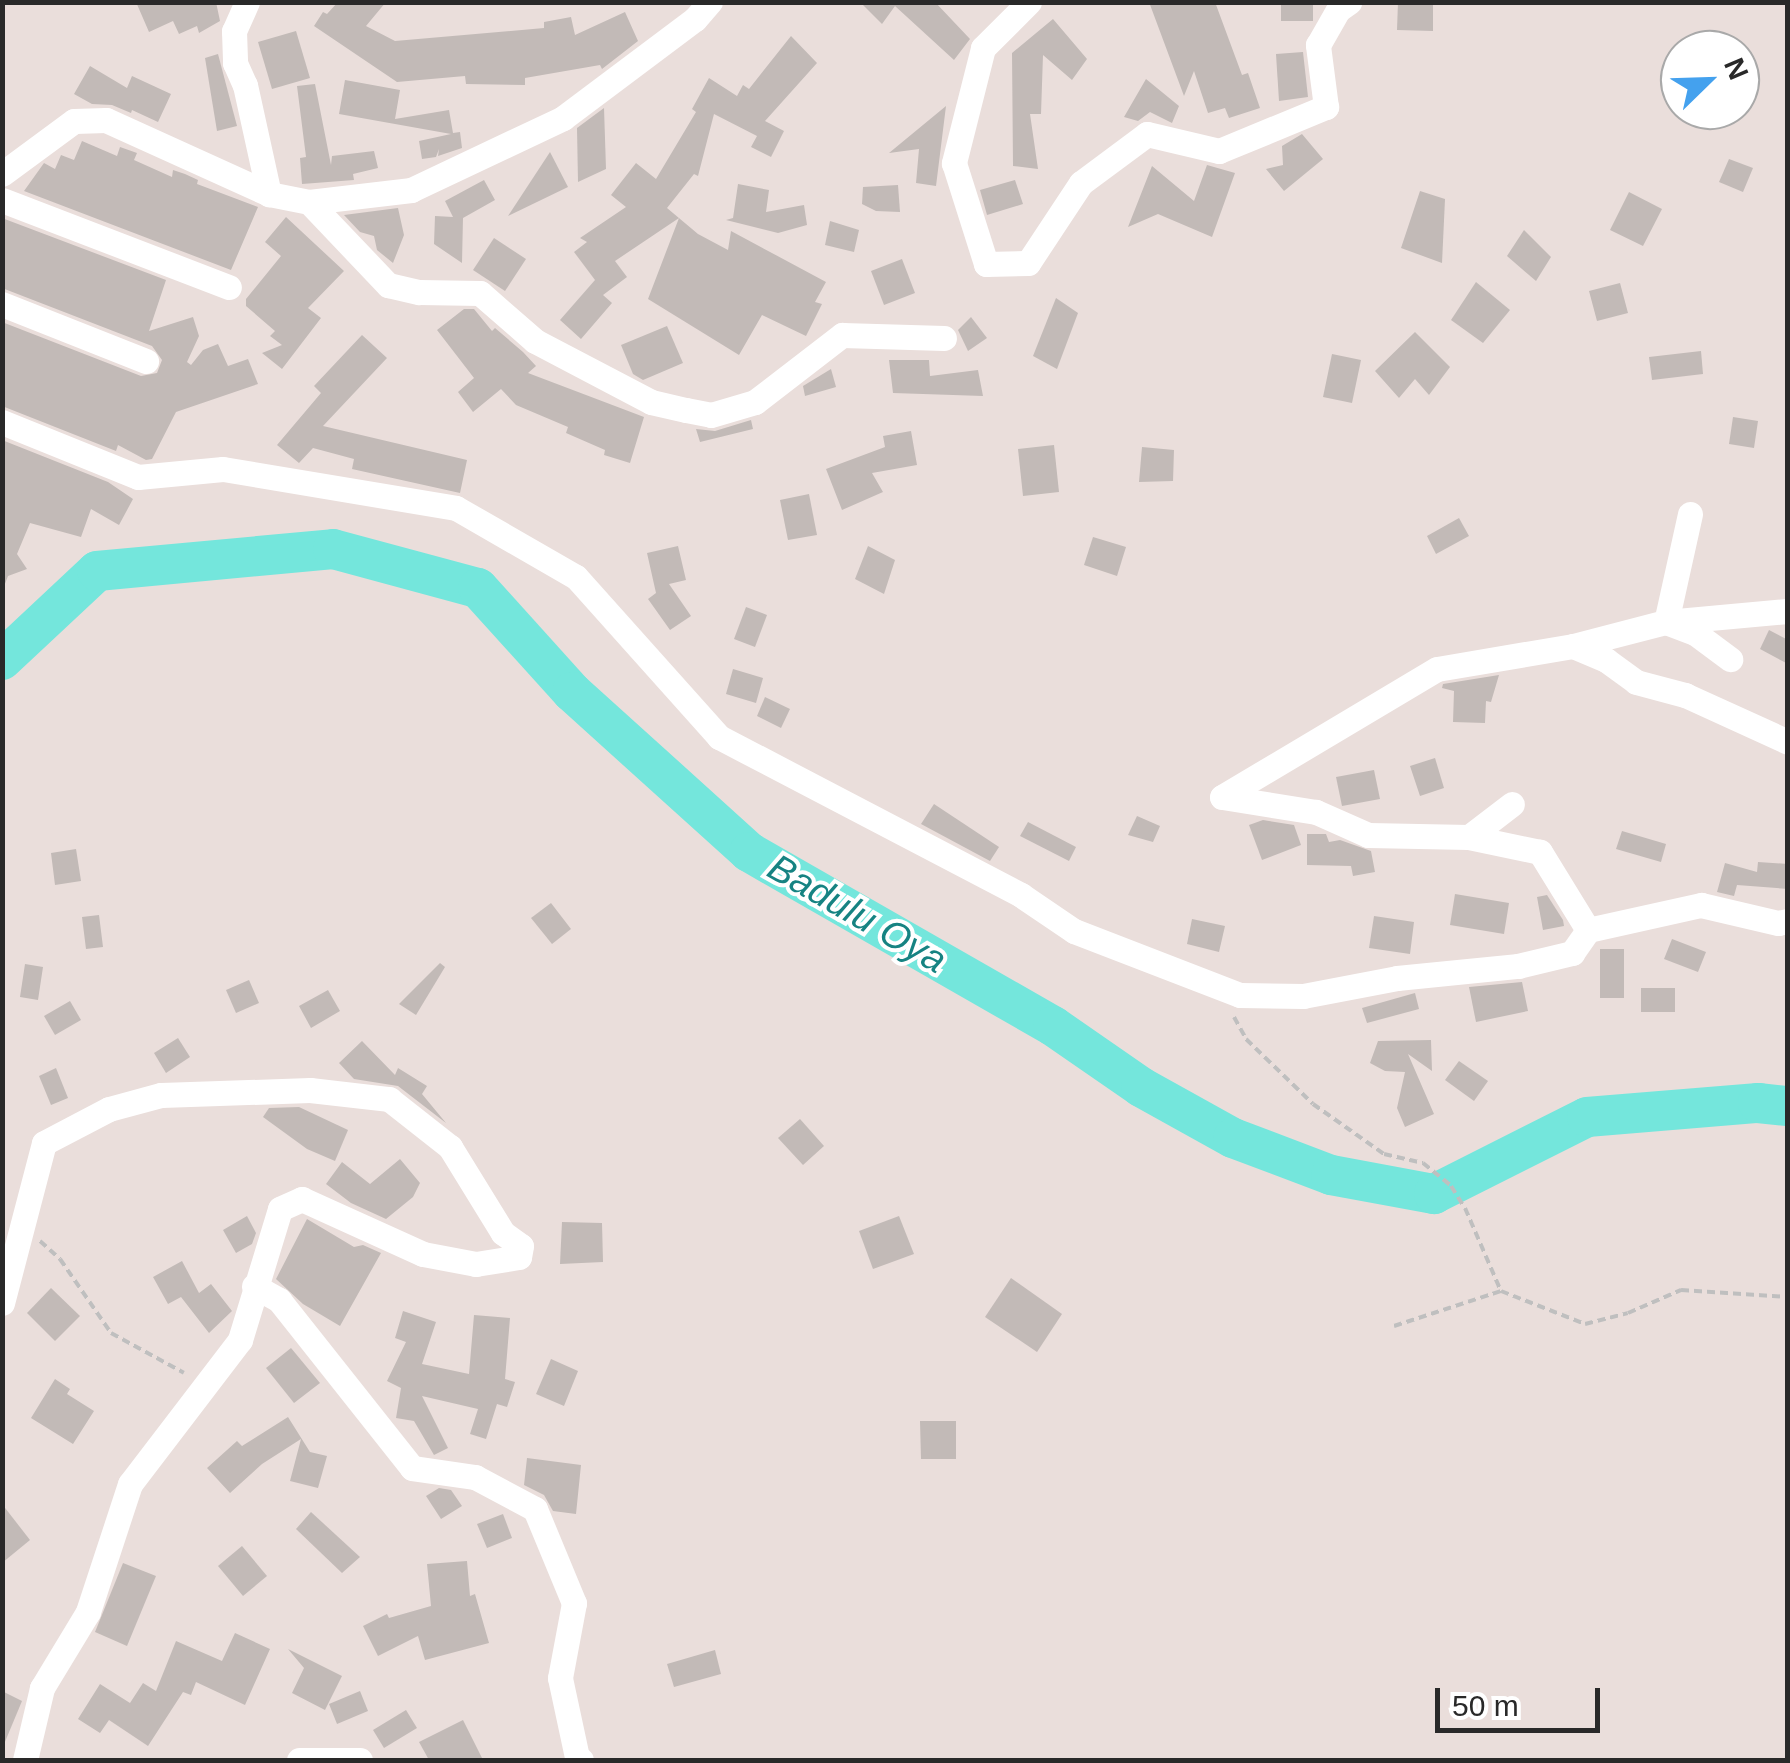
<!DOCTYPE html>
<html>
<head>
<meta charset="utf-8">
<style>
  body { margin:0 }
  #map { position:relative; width:1790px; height:1763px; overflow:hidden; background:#eadedb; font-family:Arial,sans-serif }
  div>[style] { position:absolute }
  .river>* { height:40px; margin:-20px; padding:0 20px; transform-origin:20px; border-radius:20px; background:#74e6dc }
  .building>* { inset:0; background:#c2bab7 }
  .path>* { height:4px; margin-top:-2px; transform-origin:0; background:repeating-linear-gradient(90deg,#bfbfbf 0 8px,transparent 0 13px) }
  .street>* { height:25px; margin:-12.5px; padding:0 12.5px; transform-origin:12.5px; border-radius:12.5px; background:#fff }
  span { translate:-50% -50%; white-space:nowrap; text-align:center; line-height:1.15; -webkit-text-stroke:8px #fff; paint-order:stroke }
  .water-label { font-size:38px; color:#168382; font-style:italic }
  .frame { position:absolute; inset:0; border:5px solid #292929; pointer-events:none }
  .north { position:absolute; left:1660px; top:30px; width:100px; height:100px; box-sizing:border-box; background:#fff; border:2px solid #a9a9a9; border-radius:50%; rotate:67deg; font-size:28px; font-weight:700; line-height:40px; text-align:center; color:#292929 }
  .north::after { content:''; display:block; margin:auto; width:35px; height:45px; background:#44a1ee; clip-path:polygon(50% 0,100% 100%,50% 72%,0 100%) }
  .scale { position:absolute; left:1435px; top:1688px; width:165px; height:45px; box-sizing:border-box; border:5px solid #292929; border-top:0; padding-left:12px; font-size:30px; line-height:35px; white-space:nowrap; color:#292929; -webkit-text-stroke:8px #fff; paint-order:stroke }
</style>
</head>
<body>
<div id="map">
  <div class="river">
    <div style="left:2px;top:660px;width:130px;rotate:-43.1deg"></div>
    <div style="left:97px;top:571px;width:237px;rotate:-5.3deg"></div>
    <div style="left:333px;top:549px;width:150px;rotate:15.1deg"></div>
    <div style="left:478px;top:588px;width:140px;rotate:47.9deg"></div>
    <div style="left:572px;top:692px;width:239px;rotate:42.1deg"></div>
    <div style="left:749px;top:852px;width:350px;rotate:29.8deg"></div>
    <div style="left:1053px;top:1026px;width:107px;rotate:34.7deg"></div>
    <div style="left:1141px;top:1087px;width:105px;rotate:29deg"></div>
    <div style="left:1233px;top:1138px;width:105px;rotate:20.7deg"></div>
    <div style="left:1331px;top:1175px;width:105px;rotate:10.5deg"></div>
    <div style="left:1434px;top:1194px;width:171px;rotate:-26.7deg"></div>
    <div style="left:1587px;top:1117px;width:172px;rotate:-4.7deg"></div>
    <div style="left:1758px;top:1103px;width:30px;rotate:6deg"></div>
  </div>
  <div class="building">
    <div style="clip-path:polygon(136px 2px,216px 2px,220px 21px,199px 33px,197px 26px,179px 34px,173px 21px,149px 32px)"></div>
    <div style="clip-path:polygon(338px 2px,386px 2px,366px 26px,395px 41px,544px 28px,544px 22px,571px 17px,575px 35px,625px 12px,638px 41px,602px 69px,600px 65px,525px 78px,525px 85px,466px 84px,465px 76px,397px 82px,314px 26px,323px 12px,327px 14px)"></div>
    <div style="clip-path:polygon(860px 2px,935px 2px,970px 39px,954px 60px,895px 6px,882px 24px)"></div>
    <div style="clip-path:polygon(1149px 2px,1215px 2px,1242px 75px,1248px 73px,1260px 108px,1229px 118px,1225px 108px,1208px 113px,1194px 71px,1184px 96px)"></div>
    <div style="clip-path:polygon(1281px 2px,1313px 2px,1313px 21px,1281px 21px)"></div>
    <div style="clip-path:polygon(1398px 2px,1433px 2px,1433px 31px,1397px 30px)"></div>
    <div style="clip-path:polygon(1053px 19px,1087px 59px,1072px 80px,1043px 55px,1041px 114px,1030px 114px,1038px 169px,1013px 166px,1012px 53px)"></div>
    <div style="clip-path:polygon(296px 31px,310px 78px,272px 89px,258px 42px)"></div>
    <div style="clip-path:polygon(791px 36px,817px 63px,765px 121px,784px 131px,771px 157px,751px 147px,757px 136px,714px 114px,698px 176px,694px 174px,667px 208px,698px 234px,728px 250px,731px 231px,826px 282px,815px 302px,822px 304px,806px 336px,762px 315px,739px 355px,648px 299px,679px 218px,615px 261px,627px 277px,603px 295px,612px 303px,581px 339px,560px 320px,595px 280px,574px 252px,587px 242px,580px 238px,626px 207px,611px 195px,636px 163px,656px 179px,696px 112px,692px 109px,709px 78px,737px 96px,743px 85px,749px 89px)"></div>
    <div style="clip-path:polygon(1303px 52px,1308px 97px,1279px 101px,1276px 54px)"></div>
    <div style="clip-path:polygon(218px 54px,237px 126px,217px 131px,205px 58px)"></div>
    <div style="clip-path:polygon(90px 66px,127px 88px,132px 76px,171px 94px,158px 122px,132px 110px,131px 113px,112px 105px,92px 104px,74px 94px)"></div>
    <div style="clip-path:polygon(1146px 79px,1179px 106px,1172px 123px,1150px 112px,1138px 121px,1124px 117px)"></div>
    <div style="clip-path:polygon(345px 80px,400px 90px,395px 119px,449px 110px,453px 133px,460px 132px,462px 148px,438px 156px,439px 149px,436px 157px,422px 159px,419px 141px,451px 134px,339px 114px)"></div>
    <div style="clip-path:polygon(315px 84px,331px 165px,332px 156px,374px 151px,378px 168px,353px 174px,354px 180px,302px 184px,300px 158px,306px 157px,297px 86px)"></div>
    <div style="clip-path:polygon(946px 106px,936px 186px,916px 183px,919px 149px,889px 153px)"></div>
    <div style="clip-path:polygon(604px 108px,606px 169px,578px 182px,577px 128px)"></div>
    <div style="clip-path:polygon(1302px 134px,1323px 159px,1284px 191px,1266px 169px,1283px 165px,1282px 146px)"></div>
    <div style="clip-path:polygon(82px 141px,117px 156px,120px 147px,137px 153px,134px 160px,172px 177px,173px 170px,185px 174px,198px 180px,197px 184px,258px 207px,231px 270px,24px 191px,44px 163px,55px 169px,61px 155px,74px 160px)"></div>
    <div style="clip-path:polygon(550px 152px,568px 187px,508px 216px)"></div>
    <div style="clip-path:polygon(1729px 159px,1753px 168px,1743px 192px,1719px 182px)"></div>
    <div style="clip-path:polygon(1207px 165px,1235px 173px,1212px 237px,1158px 214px,1128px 227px,1152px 166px,1194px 201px)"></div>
    <div style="clip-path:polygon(484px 180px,495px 200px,463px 218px,462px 263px,434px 244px,435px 216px,453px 217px,445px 201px)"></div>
    <div style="clip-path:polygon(1015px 180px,1023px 204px,987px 215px,980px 190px)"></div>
    <div style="clip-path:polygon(738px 184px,769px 190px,766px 212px,804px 205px,807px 225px,778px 233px,726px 220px,733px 218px)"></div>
    <div style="clip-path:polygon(898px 185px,900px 212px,876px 211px,862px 204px,863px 187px)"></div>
    <div style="clip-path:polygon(1420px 191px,1445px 199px,1442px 263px,1401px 248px)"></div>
    <div style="clip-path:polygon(1629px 192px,1662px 209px,1643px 246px,1610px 230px)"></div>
    <div style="clip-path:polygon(398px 208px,404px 235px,393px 263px,377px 250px,374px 236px,360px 232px,344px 215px)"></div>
    <div style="clip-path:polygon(286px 217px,344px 271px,308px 308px,321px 318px,282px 369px,262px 353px,282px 345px,270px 336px,275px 331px,246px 306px,246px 299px,281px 256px,265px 242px)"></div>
    <div style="clip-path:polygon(2px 218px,166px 280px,149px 331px,193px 317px,199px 336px,187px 362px,191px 365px,203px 350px,218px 344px,228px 366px,248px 359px,258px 384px,176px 412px,152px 459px,146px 460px,118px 445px,116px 451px,2px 406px,2px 322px,141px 376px,157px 373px,162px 360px,152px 346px,2px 288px)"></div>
    <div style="clip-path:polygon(830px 221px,859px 230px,854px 252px,825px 245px)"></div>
    <div style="clip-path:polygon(1524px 230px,1551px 257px,1536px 281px,1507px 256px)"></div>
    <div style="clip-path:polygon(494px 238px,526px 259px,505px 291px,473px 270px)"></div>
    <div style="clip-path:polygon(902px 259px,915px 293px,884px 305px,871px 271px)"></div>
    <div style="clip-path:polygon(1476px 282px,1510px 310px,1483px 343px,1451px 320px)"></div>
    <div style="clip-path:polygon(1620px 283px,1628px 313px,1597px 321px,1589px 291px)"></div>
    <div style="clip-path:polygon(1056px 298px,1078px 313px,1057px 369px,1033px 356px)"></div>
    <div style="clip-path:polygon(464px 309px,474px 309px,492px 331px,495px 328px,523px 352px,536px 366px,528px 373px,644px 417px,630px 463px,604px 455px,605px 450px,566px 433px,568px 427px,516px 405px,501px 389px,473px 412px,458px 392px,474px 378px,437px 330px)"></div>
    <div style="clip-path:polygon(971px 317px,987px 338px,968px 351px,958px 330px)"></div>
    <div style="clip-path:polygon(667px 326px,683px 363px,643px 380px,633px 374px,621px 345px)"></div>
    <div style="clip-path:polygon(1415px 332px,1450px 367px,1429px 395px,1415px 379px,1399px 398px,1375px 371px)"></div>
    <div style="clip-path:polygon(362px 335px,387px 358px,323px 426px,467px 460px,460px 493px,352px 469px,354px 459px,313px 448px,299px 463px,277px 445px,321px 393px,314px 386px)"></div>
    <div style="clip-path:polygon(1701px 351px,1703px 374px,1652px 380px,1649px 357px)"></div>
    <div style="clip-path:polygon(1332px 354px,1361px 360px,1352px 403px,1323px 397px)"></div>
    <div style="clip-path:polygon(889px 360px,929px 360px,930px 376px,978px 370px,983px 396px,893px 393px)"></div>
    <div style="clip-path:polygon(831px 369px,836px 387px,805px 396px,803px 386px)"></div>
    <div style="clip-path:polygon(1733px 417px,1758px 421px,1754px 448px,1729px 444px)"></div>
    <div style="clip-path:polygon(751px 420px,753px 429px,700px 442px,696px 429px,715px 431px)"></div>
    <div style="clip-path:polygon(911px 431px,917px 465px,872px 473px,883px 492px,842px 510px,826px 469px,885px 447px,883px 436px)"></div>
    <div style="clip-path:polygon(2px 440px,108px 482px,133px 499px,119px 525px,91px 509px,81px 537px,30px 523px,17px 554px,27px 569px,8px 576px,3px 589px)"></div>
    <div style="clip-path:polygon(1054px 445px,1059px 492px,1023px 496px,1018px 449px)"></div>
    <div style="clip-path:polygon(1142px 447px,1174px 450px,1173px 481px,1139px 482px)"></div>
    <div style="clip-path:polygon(809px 494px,817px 535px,788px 540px,780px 500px)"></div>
    <div style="clip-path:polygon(1459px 518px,1469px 536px,1436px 554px,1427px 536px)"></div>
    <div style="clip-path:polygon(1093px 537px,1126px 547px,1117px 576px,1084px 565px)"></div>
    <div style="clip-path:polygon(678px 546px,686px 580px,669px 584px,691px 616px,670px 630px,648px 599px,656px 593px,647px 553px)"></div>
    <div style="clip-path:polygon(868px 546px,895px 560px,884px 594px,855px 579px)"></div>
    <div style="clip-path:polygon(746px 607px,767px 615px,755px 647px,734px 639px)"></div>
    <div style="clip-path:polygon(1769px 630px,1788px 640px,1788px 664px,1760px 649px)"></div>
    <div style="clip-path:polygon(733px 669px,763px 678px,756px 703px,726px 694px)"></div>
    <div style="clip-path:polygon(1499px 675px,1491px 702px,1486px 701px,1485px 723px,1453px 722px,1454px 691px,1442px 688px,1443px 684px)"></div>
    <div style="clip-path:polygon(765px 697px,790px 709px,781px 728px,757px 716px)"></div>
    <div style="clip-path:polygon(1435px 758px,1444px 788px,1420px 796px,1410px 766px)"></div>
    <div style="clip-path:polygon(1374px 770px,1380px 799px,1342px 806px,1336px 777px)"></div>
    <div style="clip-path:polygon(934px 804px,999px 847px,990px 861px,921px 824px)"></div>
    <div style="clip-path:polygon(1137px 816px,1160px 826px,1153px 842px,1128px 835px)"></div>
    <div style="clip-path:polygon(1263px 820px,1294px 825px,1301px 845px,1262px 860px,1249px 825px)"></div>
    <div style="clip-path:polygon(1028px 822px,1076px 847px,1069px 861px,1020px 836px)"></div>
    <div style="clip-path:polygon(1622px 831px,1666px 844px,1661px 862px,1616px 849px)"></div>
    <div style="clip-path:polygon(1307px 834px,1326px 834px,1329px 842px,1340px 840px,1371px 851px,1375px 872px,1353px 876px,1351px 866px,1307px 865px)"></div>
    <div style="clip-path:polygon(76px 849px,81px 881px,55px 885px,51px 853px)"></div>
    <div style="clip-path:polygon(1758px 862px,1788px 864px,1788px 889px,1737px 885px,1734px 896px,1717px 892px,1725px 863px,1757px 872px)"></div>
    <div style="clip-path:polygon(1455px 894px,1509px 903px,1504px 934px,1450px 925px)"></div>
    <div style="clip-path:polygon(1547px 895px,1563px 920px,1564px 926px,1543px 930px,1537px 897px)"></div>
    <div style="clip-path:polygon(551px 903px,571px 929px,552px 944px,531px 918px)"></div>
    <div style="clip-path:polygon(99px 915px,103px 947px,86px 949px,82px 917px)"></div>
    <div style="clip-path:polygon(1374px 916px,1414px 922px,1410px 954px,1369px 948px)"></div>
    <div style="clip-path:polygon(1192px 919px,1225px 926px,1219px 952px,1187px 944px)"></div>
    <div style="clip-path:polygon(1672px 939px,1706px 952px,1698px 972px,1664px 959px)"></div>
    <div style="clip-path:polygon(1600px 949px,1624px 949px,1624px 998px,1600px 998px)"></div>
    <div style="clip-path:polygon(440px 963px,445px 967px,416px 1015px,399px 1004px)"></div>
    <div style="clip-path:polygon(25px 964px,43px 967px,38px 1000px,20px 997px)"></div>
    <div style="clip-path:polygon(249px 980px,259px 1003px,236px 1013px,226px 990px)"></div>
    <div style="clip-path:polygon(1522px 982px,1528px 1011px,1476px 1022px,1469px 987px)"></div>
    <div style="clip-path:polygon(1641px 988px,1675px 988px,1675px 1012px,1641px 1012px)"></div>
    <div style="clip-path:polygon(328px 990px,340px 1011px,311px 1028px,299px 1006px)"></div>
    <div style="clip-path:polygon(1415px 993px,1419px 1009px,1367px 1023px,1362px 1008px)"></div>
    <div style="clip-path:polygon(70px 1001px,81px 1020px,55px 1035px,44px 1016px)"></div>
    <div style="clip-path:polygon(178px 1038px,190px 1057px,166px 1073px,154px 1053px)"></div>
    <div style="clip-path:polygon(1431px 1040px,1432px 1071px,1408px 1054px,1434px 1114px,1405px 1127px,1397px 1108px,1405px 1072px,1385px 1071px,1370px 1063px,1378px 1041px)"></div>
    <div style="clip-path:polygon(362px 1041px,395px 1075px,398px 1068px,427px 1086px,422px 1094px,446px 1123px,398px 1086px,354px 1079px,339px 1063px)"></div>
    <div style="clip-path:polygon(1459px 1061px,1488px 1081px,1474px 1101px,1445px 1080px)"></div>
    <div style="clip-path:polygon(56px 1068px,68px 1098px,51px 1105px,39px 1076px)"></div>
    <div style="clip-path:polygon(299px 1107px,348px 1130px,335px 1161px,307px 1149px,263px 1117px,269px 1108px)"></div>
    <div style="clip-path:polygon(800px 1119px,824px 1146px,803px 1165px,778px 1138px)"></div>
    <div style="clip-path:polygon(400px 1159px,420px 1183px,413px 1197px,386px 1219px,351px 1203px,326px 1184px,342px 1162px,370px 1184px)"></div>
    <div style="clip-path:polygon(247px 1216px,256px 1233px,252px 1244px,236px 1253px,223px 1230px)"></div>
    <div style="clip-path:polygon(899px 1216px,914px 1254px,873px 1269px,859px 1231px)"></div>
    <div style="clip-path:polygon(307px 1219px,354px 1247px,363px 1245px,381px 1253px,340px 1326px,303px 1304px,276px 1279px)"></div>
    <div style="clip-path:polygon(562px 1222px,602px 1223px,603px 1262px,560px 1264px)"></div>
    <div style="clip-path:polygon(182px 1261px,199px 1293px,211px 1284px,232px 1311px,209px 1333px,181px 1297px,168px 1304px,153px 1277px)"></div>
    <div style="clip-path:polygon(1011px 1278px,1062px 1314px,1037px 1352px,985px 1317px)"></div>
    <div style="clip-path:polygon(51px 1288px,80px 1316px,55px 1341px,27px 1313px)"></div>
    <div style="clip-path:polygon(403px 1311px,436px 1322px,422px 1364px,469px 1374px,474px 1315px,510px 1318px,505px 1379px,515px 1382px,507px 1407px,497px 1404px,486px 1439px,470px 1434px,478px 1409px,422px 1396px,448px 1448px,434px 1455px,414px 1421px,396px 1418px,401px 1388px,387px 1381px,406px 1342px,395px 1338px)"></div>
    <div style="clip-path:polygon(291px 1348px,320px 1383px,294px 1403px,266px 1368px)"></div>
    <div style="clip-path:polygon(551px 1359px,578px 1371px,564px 1406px,536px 1394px)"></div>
    <div style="clip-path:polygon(55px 1379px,70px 1389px,67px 1394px,94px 1411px,73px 1444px,31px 1418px)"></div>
    <div style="clip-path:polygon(288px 1417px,310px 1452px,327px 1456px,318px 1488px,290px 1481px,301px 1439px,262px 1464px,230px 1493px,207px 1468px,237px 1441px,242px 1446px)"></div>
    <div style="clip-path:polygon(920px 1421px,956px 1421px,956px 1459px,921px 1459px)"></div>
    <div style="clip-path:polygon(527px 1458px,581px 1465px,576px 1514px,553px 1511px,544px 1495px,524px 1485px)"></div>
    <div style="clip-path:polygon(439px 1488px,451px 1490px,462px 1506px,441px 1519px,426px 1496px)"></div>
    <div style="clip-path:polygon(2px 1504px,30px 1540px,2px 1563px)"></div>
    <div style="clip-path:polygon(311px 1512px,360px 1557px,342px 1573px,296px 1529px)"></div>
    <div style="clip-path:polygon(503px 1514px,512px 1538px,487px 1548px,477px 1524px)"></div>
    <div style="clip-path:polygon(242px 1546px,267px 1576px,243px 1596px,218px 1566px)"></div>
    <div style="clip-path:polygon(467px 1561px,470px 1596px,475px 1594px,489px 1643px,425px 1660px,418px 1636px,378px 1656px,363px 1626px,387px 1614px,389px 1618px,431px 1606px,427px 1564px)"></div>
    <div style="clip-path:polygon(123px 1563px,156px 1576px,127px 1646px,95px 1632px)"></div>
    <div style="clip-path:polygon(235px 1633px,270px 1649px,245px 1705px,196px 1682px,191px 1695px,183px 1692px,148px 1746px,109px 1720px,100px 1733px,78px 1719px,100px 1684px,130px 1703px,143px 1683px,156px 1691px,176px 1641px,222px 1661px)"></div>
    <div style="clip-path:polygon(288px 1649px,342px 1676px,325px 1710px,292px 1693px,304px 1668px)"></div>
    <div style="clip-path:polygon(715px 1650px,721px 1674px,674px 1687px,667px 1664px)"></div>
    <div style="clip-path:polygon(2px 1691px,22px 1701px,2px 1749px)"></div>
    <div style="clip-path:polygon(360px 1691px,368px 1711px,337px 1724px,329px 1704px)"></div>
    <div style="clip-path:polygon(406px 1710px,417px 1728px,384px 1748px,373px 1730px)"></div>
    <div style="clip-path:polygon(463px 1720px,483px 1760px,429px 1760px,419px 1742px)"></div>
  </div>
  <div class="path">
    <div style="left:1234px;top:1017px;width:25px;rotate:61deg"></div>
    <div style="left:1246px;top:1039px;width:93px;rotate:44.1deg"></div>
    <div style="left:1313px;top:1104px;width:87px;rotate:35.2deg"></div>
    <div style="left:1384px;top:1154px;width:40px;rotate:13deg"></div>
    <div style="left:1423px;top:1163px;width:36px;rotate:39deg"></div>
    <div style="left:1451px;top:1186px;width:26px;rotate:58deg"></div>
    <div style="left:1465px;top:1208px;width:90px;rotate:66.6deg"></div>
    <div style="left:1501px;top:1291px;width:90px;rotate:21.4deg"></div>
    <div style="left:1585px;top:1324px;width:44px;rotate:-14.3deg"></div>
    <div style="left:1628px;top:1313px;width:58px;rotate:-23.5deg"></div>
    <div style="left:1681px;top:1290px;width:107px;rotate:3.7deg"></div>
    <div style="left:40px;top:1241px;width:27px;rotate:42deg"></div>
    <div style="left:60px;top:1259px;width:90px;rotate:55.4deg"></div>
    <div style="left:111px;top:1333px;width:83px;rotate:28.7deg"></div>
    <div style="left:1394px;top:1326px;width:113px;rotate:-18.1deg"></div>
  </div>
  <div class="street">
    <div style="left:247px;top:2px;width:32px;rotate:114deg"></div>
    <div style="left:234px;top:31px;width:32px;rotate:88deg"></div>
    <div style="left:235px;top:63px;width:24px;rotate:66deg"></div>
    <div style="left:245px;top:85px;width:112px;rotate:77.6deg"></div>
    <div style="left:1029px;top:2px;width:65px;rotate:135deg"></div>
    <div style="left:983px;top:48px;width:119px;rotate:104.2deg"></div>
    <div style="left:954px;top:163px;width:106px;rotate:72.4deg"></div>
    <div style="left:986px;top:264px;width:42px;rotate:-1.4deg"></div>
    <div style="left:1028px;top:263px;width:96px;rotate:-56.5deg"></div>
    <div style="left:1081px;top:183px;width:82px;rotate:-36.6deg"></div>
    <div style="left:1147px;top:134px;width:74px;rotate:13.3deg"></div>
    <div style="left:1219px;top:151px;width:116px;rotate:-22.4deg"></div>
    <div style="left:1326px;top:107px;width:63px;rotate:-97.4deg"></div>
    <div style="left:1318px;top:45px;width:40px;rotate:-60.3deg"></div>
    <div style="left:1338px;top:10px;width:14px;rotate:-36deg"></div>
    <div style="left:2px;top:174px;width:89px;rotate:-36.4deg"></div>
    <div style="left:74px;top:121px;width:32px;rotate:-2deg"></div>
    <div style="left:106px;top:120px;width:179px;rotate:24.4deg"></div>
    <div style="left:269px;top:194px;width:41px;rotate:11.3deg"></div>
    <div style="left:309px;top:202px;width:103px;rotate:-6.7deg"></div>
    <div style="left:411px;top:190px;width:168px;rotate:-25.3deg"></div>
    <div style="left:563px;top:118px;width:165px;rotate:-36.9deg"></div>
    <div style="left:695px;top:19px;width:23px;rotate:-49deg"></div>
    <div style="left:2px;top:200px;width:243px;rotate:21deg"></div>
    <div style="left:309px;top:202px;width:115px;rotate:46.4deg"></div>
    <div style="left:388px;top:285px;width:32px;rotate:13deg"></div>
    <div style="left:419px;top:292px;width:61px;rotate:0.9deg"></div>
    <div style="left:480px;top:293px;width:73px;rotate:41.1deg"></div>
    <div style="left:535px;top:341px;width:131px;rotate:27.7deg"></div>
    <div style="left:651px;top:402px;width:36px;rotate:13deg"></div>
    <div style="left:686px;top:410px;width:25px;rotate:11deg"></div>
    <div style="left:711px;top:415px;width:46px;rotate:-16.5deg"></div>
    <div style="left:755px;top:402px;width:110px;rotate:-37.6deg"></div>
    <div style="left:842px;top:335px;width:102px;rotate:1.7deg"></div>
    <div style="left:2px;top:304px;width:155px;rotate:21.6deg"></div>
    <div style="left:2px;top:422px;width:147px;rotate:22deg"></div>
    <div style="left:138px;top:477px;width:85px;rotate:-5.4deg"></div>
    <div style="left:223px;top:469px;width:236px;rotate:9.5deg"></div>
    <div style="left:456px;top:508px;width:138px;rotate:29.9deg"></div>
    <div style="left:576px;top:577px;width:215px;rotate:48.2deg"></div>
    <div style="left:719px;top:737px;width:341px;rotate:27.6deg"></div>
    <div style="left:1021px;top:895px;width:64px;rotate:34.2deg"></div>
    <div style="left:1074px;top:931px;width:178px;rotate:21.1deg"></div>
    <div style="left:1240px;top:995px;width:63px;rotate:0.9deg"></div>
    <div style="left:1303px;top:996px;width:96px;rotate:-10.8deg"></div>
    <div style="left:1397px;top:978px;width:122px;rotate:-5.7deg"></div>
    <div style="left:1518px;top:966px;width:56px;rotate:-13.5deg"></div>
    <div style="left:1572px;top:953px;width:28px;rotate:-55deg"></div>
    <div style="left:1588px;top:930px;width:92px;rotate:-121.6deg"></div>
    <div style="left:1540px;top:852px;width:73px;rotate:-168.1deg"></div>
    <div style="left:1469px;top:837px;width:101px;rotate:-178.9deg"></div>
    <div style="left:1368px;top:835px;width:57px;rotate:-156.1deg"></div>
    <div style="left:1316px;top:812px;width:95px;rotate:-170.9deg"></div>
    <div style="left:1222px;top:797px;width:250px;rotate:-30.8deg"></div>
    <div style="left:1437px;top:669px;width:138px;rotate:-9.6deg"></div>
    <div style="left:1573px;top:646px;width:96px;rotate:-14.5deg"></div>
    <div style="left:1666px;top:622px;width:122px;rotate:-5.2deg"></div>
    <div style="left:1690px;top:514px;width:111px;rotate:102.5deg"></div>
    <div style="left:1666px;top:622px;width:31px;rotate:21deg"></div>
    <div style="left:1695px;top:633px;width:44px;rotate:36.6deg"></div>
    <div style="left:1573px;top:646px;width:36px;rotate:23deg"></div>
    <div style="left:1606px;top:660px;width:37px;rotate:36deg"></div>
    <div style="left:1636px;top:682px;width:51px;rotate:14.9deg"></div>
    <div style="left:1685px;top:695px;width:113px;rotate:24.5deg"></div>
    <div style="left:1469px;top:837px;width:54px;rotate:-37.5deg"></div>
    <div style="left:1588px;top:930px;width:116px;rotate:-12.5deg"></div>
    <div style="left:1701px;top:905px;width:79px;rotate:13.2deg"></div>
    <div style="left:1778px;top:923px;width:10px;rotate:-11deg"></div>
    <div style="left:254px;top:1286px;width:29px;rotate:29deg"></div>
    <div style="left:279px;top:1300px;width:214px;rotate:51.6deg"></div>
    <div style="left:412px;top:1468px;width:64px;rotate:8.1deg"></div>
    <div style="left:475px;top:1477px;width:68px;rotate:28.1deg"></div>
    <div style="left:535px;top:1509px;width:102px;rotate:67.5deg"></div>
    <div style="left:574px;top:1603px;width:76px;rotate:100.6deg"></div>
    <div style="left:560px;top:1678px;width:81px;rotate:77.9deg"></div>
    <div style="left:577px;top:1757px;width:5px;rotate:37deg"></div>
    <div style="left:2px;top:1303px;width:165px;rotate:-75.3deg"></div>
    <div style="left:44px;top:1143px;width:73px;rotate:-27.6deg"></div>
    <div style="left:109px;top:1109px;width:54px;rotate:-15.1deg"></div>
    <div style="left:161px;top:1095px;width:149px;rotate:-1.9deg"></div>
    <div style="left:310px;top:1090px;width:80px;rotate:6.5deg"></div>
    <div style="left:389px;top:1099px;width:78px;rotate:38.2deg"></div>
    <div style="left:450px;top:1147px;width:101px;rotate:58.4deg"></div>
    <div style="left:503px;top:1233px;width:22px;rotate:36deg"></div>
    <div style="left:521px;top:1246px;width:11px;rotate:100deg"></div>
    <div style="left:519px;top:1257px;width:44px;rotate:170.8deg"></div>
    <div style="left:476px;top:1264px;width:54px;rotate:-169.3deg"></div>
    <div style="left:423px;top:1254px;width:133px;rotate:-155.6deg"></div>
    <div style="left:302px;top:1199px;width:24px;rotate:156deg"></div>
    <div style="left:280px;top:1209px;width:137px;rotate:107deg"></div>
    <div style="left:240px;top:1340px;width:181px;rotate:127.4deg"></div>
    <div style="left:130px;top:1484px;width:135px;rotate:108.2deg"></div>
    <div style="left:88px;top:1612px;width:89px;rotate:121.2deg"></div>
    <div style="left:42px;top:1688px;width:74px;rotate:103.3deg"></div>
    <div style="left:299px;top:1760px;width:61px"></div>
  </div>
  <div class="water-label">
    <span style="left:857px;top:914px;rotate:30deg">Badulu Oya</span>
  </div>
  <div class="frame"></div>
  <div class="north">N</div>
  <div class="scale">50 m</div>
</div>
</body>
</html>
